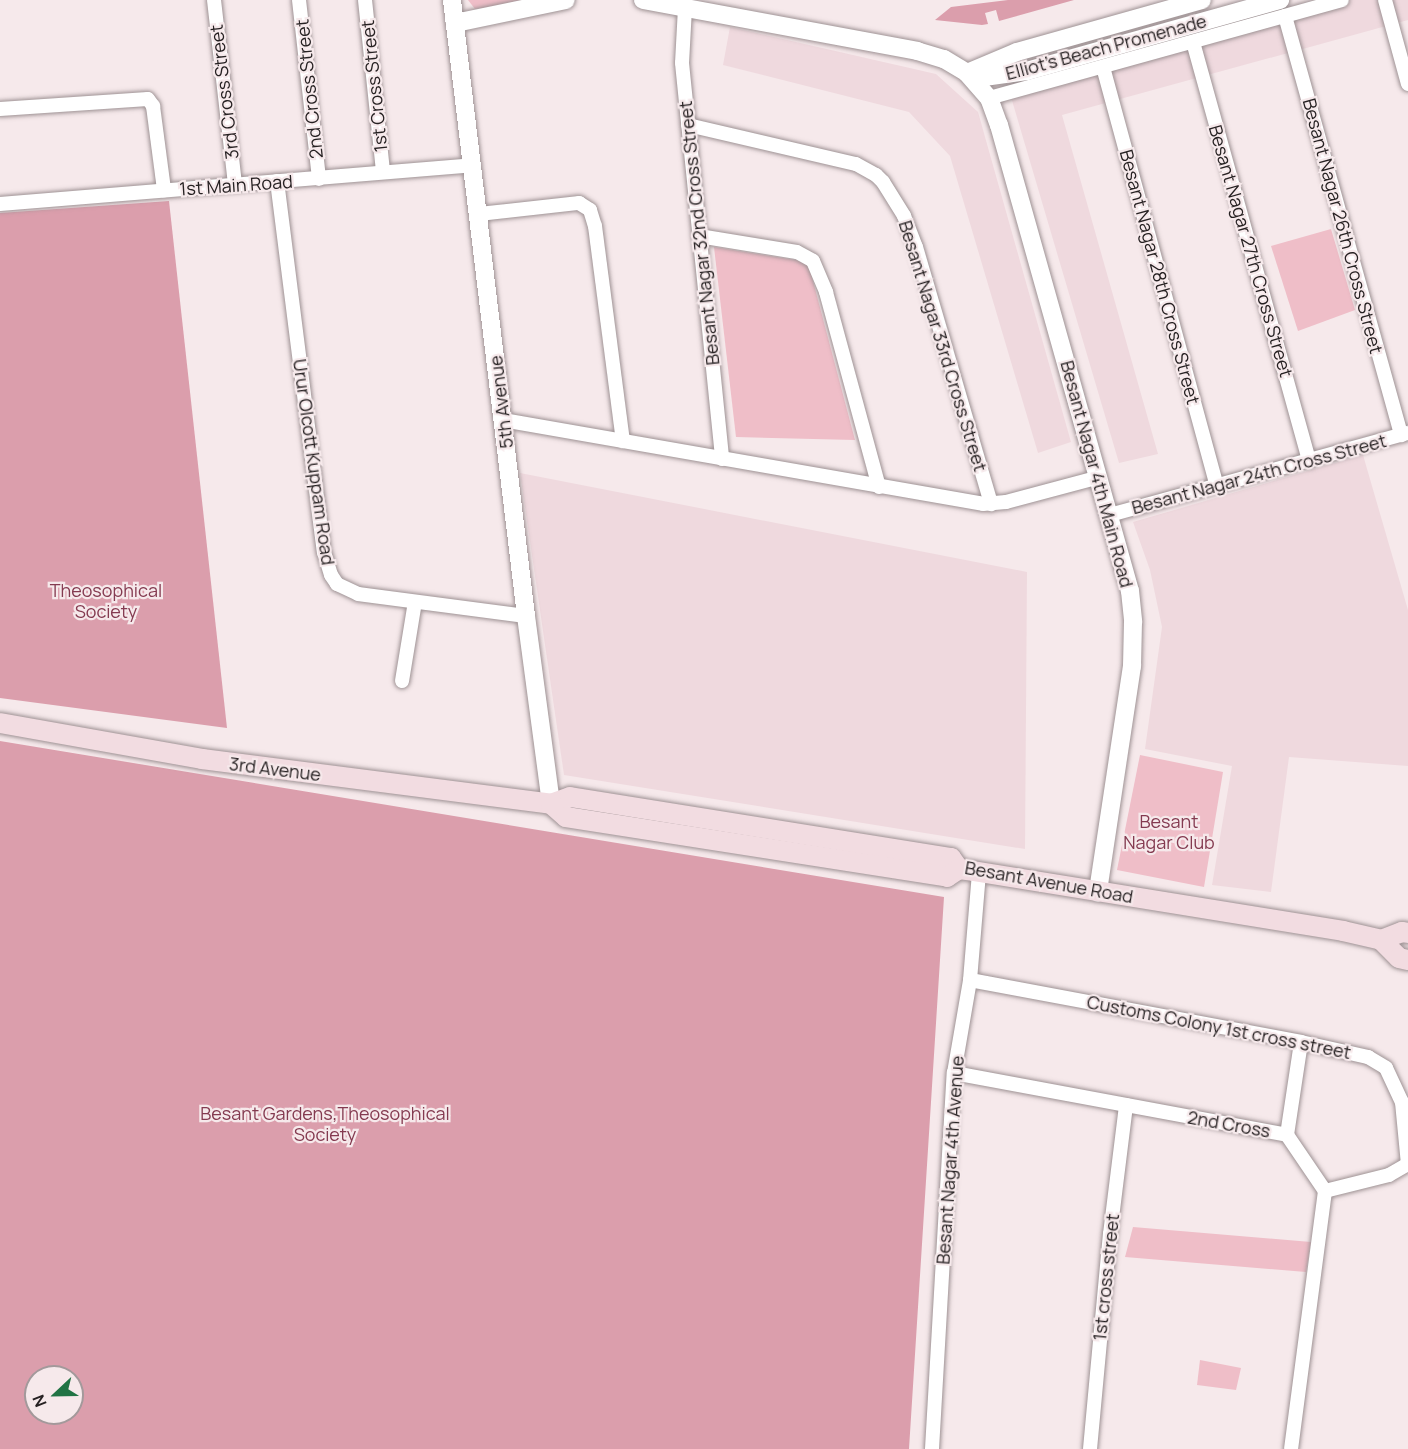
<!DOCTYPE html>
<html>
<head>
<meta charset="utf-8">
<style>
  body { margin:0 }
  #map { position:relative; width:1408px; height:1449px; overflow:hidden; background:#f6e9eb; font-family:Manrope,sans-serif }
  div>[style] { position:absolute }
  .built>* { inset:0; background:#efd9de }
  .green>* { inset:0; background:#efbec8 }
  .forest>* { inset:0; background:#db9eac }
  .roads { filter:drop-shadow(0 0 2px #9e9294) drop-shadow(0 0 2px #9e9294) }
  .minor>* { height:14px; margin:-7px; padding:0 7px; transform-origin:7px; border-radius:7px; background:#fff }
  .tertiary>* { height:18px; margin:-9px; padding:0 9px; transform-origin:9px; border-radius:9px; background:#fff }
  .secondary>* { height:20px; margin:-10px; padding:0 10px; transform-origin:10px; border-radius:10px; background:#f2dce1 }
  span { translate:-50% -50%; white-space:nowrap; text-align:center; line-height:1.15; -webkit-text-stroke:4.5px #f6e9eb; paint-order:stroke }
  .street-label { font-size:18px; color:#262122 }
  .park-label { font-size:18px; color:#843a50 }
  .north { position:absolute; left:24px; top:1365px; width:60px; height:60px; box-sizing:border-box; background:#f6e9eb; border:2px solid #a3999b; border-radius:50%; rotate:248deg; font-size:16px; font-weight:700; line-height:24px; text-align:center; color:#262122 }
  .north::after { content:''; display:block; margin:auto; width:21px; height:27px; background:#217344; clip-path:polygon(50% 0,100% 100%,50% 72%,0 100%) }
</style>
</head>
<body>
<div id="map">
  <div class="built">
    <div style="clip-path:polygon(1344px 0,1408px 0,1408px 20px,1062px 115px,1158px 454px,1119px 463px,1008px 87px)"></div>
    <div style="clip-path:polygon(730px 27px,936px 74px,978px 112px,1071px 442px,1038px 453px,950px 156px,909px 112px,723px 65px)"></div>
    <div style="clip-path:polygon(1363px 455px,1408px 610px,1408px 766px,1289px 757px,1271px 892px,1212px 885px,1232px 766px,1145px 749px,1162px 627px,1150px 570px,1133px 522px)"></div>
    <div style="clip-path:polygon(520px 473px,1027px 572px,1025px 849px,564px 775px)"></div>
  </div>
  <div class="green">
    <div style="clip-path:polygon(468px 0,556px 0,475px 9px)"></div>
    <div style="clip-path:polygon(1331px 229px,1355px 310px,1298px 331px,1271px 246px)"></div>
    <div style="clip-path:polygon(714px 247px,808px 262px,855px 440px,736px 437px)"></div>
    <div style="clip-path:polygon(1140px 755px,1223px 772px,1204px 887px,1117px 870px)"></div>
    <div style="clip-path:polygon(1133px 1227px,1311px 1242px,1306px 1272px,1125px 1257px)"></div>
    <div style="clip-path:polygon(1200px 1360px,1241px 1368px,1236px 1390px,1197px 1385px)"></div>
  </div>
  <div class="forest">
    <div style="clip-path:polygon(1008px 0,1074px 0,999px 21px,996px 10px,985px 13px,988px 24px,982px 25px,935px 20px,951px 7px)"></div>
    <div style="clip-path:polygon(169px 201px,227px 728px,0 698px,0 213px)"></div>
    <div style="clip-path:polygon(evenodd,0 741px,944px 897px,909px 1449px,0 1449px,0 741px,36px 1377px,72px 1377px,72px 1413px,36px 1413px,36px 1377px)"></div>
  </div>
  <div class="roads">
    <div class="minor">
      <div style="left:214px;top:0;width:186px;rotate:83.5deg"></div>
      <div style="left:299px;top:0;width:180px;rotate:83.6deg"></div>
      <div style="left:365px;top:0;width:173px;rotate:84deg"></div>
      <div style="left:1385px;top:0;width:87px;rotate:74.7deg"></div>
      <div style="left:685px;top:8px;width:55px;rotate:93.1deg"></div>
      <div style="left:682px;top:63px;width:398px;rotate:84.2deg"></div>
      <div style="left:1285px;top:16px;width:435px;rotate:74.5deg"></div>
      <div style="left:1193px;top:42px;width:435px;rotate:74.5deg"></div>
      <div style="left:1103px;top:67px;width:434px;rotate:74.8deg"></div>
      <div style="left:989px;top:98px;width:366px;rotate:-15.5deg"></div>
      <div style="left:0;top:109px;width:148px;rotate:-3.9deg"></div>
      <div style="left:148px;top:99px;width:9px;rotate:54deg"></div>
      <div style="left:153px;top:106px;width:85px;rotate:82.5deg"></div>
      <div style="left:688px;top:125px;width:172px;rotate:13.1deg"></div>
      <div style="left:856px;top:164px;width:23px;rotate:29deg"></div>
      <div style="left:876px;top:175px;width:10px;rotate:45deg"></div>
      <div style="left:883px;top:182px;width:40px;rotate:58deg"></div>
      <div style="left:904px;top:216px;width:33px;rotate:69deg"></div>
      <div style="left:916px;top:247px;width:268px;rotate:73.7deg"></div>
      <div style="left:277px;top:181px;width:374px;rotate:82.8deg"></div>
      <div style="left:324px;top:552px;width:24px;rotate:73deg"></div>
      <div style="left:331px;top:575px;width:11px;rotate:56deg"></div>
      <div style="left:337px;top:584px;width:23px;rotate:25deg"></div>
      <div style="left:358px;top:594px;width:169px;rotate:7.5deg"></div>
      <div style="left:0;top:204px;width:474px;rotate:-4.7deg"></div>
      <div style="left:479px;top:214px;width:101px;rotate:-6.3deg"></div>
      <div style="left:579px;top:203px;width:13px;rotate:32deg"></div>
      <div style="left:590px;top:210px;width:17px;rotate:73deg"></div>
      <div style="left:595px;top:226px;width:217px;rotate:82.6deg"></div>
      <div style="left:699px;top:236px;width:99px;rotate:9.3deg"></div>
      <div style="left:797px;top:252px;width:18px;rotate:29deg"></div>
      <div style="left:813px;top:261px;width:34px;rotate:67deg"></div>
      <div style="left:826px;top:292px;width:202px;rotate:74.8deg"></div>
      <div style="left:503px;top:420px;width:487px;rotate:9.9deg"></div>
      <div style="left:983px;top:504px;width:23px;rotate:-5deg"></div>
      <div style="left:1006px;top:502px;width:96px;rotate:-15deg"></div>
      <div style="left:1110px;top:515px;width:309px;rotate:-15.4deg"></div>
      <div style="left:402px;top:681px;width:80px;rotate:-80.7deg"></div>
      <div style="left:970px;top:980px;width:337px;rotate:10.6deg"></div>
      <div style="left:1301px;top:1042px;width:69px;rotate:12.6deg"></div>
      <div style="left:1368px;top:1057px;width:21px;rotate:31deg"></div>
      <div style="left:1386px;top:1068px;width:38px;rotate:65deg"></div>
      <div style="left:1402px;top:1102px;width:62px;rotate:84.5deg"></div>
      <div style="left:1408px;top:1164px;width:22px;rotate:150deg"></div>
      <div style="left:1389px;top:1175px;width:66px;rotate:166deg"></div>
      <div style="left:954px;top:1073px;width:339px;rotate:10.5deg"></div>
      <div style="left:1287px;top:1135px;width:68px;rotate:55.8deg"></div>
      <div style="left:1325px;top:1191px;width:260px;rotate:97.5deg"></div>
      <div style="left:1287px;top:1135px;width:94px;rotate:-81.4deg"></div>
      <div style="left:932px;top:1449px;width:377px;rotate:-86.7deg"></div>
      <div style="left:954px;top:1073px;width:94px;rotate:-80.2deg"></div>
      <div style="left:970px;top:980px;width:107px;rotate:-85.2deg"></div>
      <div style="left:1090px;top:1449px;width:216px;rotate:-84.7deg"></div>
      <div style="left:1110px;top:1234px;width:130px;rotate:-82.9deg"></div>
    </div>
    <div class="tertiary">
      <div style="left:452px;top:0;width:620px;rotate:83.15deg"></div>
      <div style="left:526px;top:616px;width:190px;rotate:82.4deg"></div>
      <div style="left:643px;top:0;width:279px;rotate:10.5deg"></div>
      <div style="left:917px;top:51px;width:28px;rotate:17deg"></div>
      <div style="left:944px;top:59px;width:27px;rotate:31deg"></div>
      <div style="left:967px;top:73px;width:17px;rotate:13deg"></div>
      <div style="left:984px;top:77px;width:43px;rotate:-7.9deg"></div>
      <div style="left:1027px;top:71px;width:263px;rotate:-15.7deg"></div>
      <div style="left:455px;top:23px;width:113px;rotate:-11.7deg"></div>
      <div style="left:967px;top:73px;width:33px;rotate:49deg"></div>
      <div style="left:989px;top:98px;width:29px;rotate:70deg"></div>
      <div style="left:999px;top:125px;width:484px;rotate:74.3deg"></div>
      <div style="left:1130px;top:591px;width:31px;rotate:84deg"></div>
      <div style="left:1133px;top:622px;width:44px;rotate:91.3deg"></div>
      <div style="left:1132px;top:666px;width:229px;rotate:98.6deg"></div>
      <div style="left:967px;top:73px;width:54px;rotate:-22.8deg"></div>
      <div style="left:1017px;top:52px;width:192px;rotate:-15.7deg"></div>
    </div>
    <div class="secondary">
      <div style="left:0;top:723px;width:205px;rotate:10.1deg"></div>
      <div style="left:202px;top:759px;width:352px;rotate:7.3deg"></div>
      <div style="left:551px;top:804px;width:20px;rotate:-20deg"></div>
      <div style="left:570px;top:797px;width:386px;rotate:9.1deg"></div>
      <div style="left:951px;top:858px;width:14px;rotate:54deg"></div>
      <div style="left:959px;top:869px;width:14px;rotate:8deg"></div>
      <div style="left:973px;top:871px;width:375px;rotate:9.2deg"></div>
      <div style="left:1343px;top:931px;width:39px;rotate:13deg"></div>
      <div style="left:1381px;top:940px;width:22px;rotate:-21deg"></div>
      <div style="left:1402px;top:932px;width:6px;rotate:9deg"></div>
      <div style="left:551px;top:804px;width:20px;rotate:41deg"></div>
      <div style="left:566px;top:817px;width:386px;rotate:8.9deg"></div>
      <div style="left:947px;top:877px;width:14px;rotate:-34deg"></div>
      <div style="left:1381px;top:940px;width:25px;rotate:45deg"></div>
      <div style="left:1399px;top:958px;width:9px;rotate:13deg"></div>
    </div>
  </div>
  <div class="street-label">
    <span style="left:1106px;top:47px;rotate:-15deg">Elliot's Beach Promenade</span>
    <span style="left:374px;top:86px;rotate:-96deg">1st Cross Street</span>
    <span style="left:309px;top:89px;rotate:-96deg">2nd Cross Street</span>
    <span style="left:224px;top:92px;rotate:-97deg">3rd Cross Street</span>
    <span style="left:236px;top:185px;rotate:-4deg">1st Main Road</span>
    <span style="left:1343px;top:226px;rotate:75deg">Besant Nagar 26th Cross Street</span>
    <span style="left:699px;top:233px;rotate:-96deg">Besant Nagar 32nd Cross Street</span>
    <span style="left:1251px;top:251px;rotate:74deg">Besant Nagar 27th Cross Street</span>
    <span style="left:1160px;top:277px;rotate:75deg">Besant Nagar 28th Cross Street</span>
    <span style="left:943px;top:346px;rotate:73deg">Besant Nagar 33rd Cross Street</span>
    <span style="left:501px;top:402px;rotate:-97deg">5th Avenue</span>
    <span style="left:314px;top:462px;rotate:82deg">Urur Olcott Kuppam Road</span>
    <span style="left:1097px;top:474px;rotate:75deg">Besant Nagar 4th Main Road</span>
    <span style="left:1259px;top:474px;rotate:-15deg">Besant Nagar 24th Cross Street</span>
    <span style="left:275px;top:769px;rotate:7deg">3rd Avenue</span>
    <span style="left:1049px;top:882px;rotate:10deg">Besant Avenue Road</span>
    <span style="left:1219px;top:1027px;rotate:11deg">Customs Colony 1st cross street</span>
    <span style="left:1229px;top:1124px;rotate:10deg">2nd Cross</span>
    <span style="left:950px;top:1160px;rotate:-86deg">Besant Nagar 4th Avenue</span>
    <span style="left:1106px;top:1277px;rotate:-84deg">1st cross street</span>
  </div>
  <div class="park-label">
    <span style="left:106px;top:601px">Theosophical<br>Society</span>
    <span style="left:1169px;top:832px">Besant<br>Nagar Club</span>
    <span style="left:325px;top:1124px">Besant Gardens,Theosophical<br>Society</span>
  </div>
  <div class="north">N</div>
</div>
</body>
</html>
